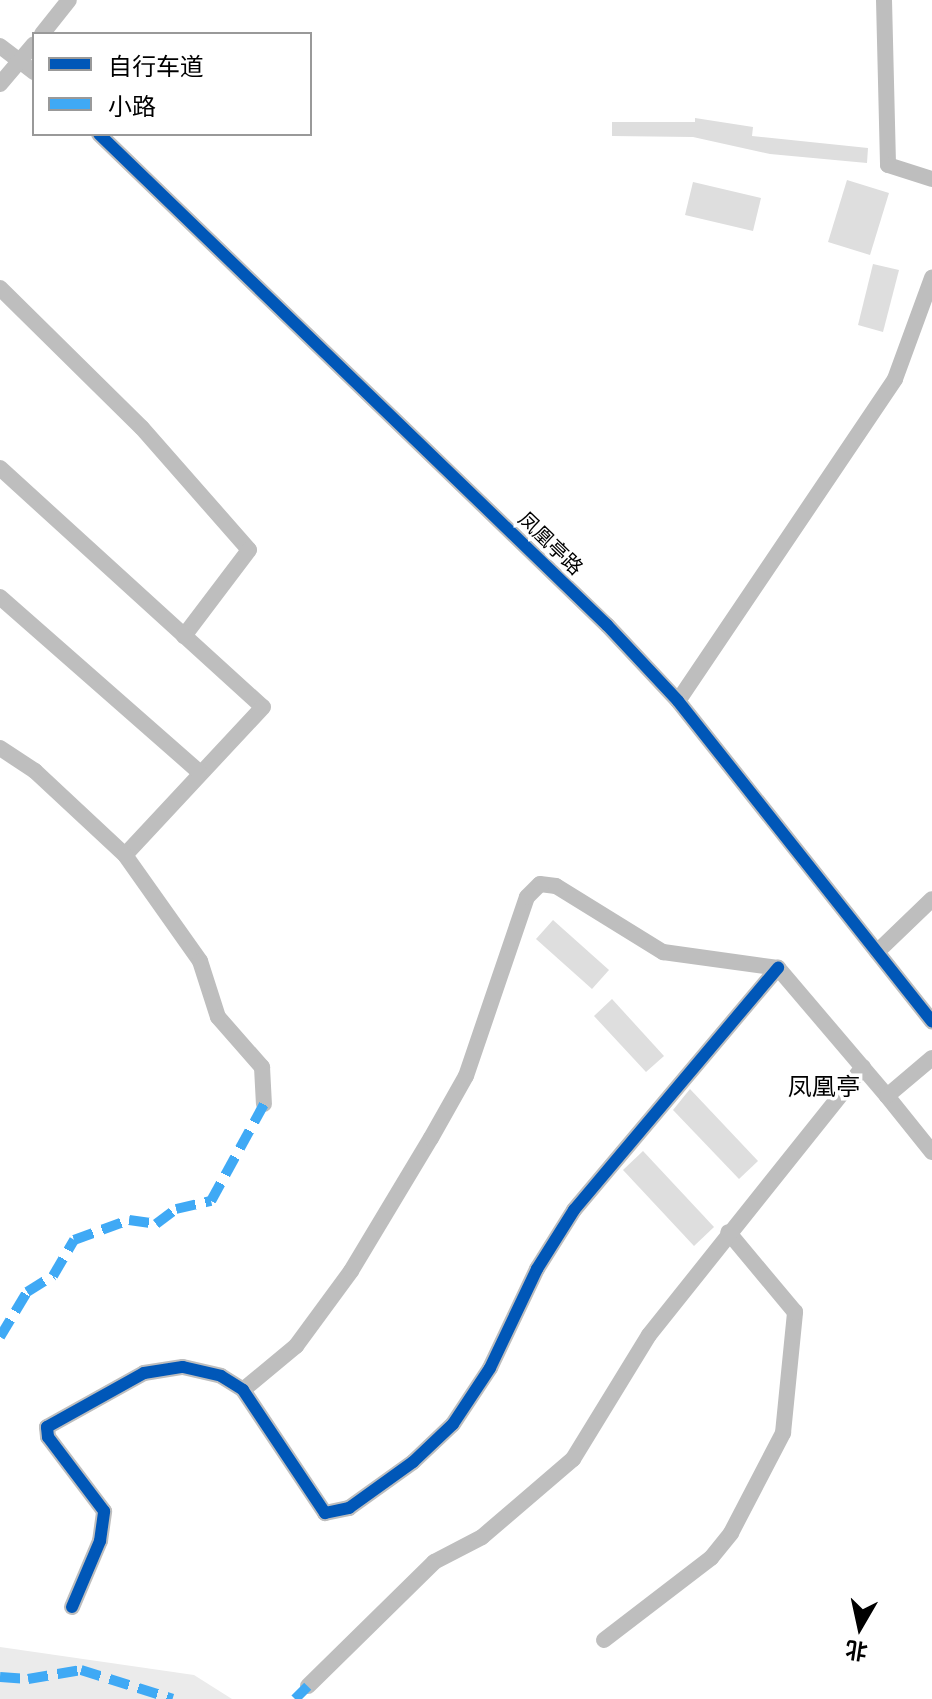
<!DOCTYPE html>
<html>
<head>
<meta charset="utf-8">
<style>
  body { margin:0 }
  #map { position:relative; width:932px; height:1699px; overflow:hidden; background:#fff; font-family:Commissioner,"Noto Sans SC",sans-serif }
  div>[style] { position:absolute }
  .green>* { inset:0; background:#ebebeb }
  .building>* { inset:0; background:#dedede }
  .minor>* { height:16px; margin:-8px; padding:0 8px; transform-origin:8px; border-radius:8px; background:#bebebe }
  .quiet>* { height:10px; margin-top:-5px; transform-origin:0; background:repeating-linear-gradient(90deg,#3fa9f5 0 20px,transparent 0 30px) }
  .cycleway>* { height:12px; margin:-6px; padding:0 6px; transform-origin:6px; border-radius:6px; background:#0057b8 }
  span { translate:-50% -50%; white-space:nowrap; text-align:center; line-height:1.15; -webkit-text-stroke:7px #fff; paint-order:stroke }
  .street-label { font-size:20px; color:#000 }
  .quarter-label { font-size:24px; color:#000 }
  .legend { position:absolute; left:32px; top:32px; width:280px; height:104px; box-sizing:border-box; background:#fff; border:2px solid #999; margin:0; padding:10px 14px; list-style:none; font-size:24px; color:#000 }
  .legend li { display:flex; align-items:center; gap:16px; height:40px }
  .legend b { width:40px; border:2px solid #999 }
  .north { position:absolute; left:820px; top:1587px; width:80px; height:80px; -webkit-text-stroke:6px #fff; paint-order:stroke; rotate:189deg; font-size:22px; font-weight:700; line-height:32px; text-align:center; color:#000 }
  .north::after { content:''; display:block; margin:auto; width:28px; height:36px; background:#000; clip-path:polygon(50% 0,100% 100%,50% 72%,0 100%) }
</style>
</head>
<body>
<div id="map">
  <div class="green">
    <div style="clip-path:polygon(0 1647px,194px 1675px,232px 1699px,0 1699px)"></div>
  </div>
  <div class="building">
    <div style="clip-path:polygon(695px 118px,753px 127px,752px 136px,868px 148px,867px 163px,770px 154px,693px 137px,612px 136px,612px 122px,695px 122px)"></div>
    <div style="clip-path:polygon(847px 180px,889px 193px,870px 255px,828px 242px)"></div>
    <div style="clip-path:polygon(693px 182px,761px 198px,753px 231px,685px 215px)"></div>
    <div style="clip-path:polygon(873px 264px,899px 270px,883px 332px,858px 325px)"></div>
    <div style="clip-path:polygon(553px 920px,609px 970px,592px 989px,536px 939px)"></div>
    <div style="clip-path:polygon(612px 999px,664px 1056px,646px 1072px,594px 1016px)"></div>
    <div style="clip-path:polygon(690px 1089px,758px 1161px,739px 1179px,673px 1110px)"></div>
    <div style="clip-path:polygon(643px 1151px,714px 1227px,694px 1246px,623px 1170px)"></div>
  </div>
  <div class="minor">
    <div style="left:884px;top:0;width:165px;rotate:88.6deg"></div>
    <div style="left:888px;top:165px;width:46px;rotate:17.7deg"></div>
    <div style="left:42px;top:34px;width:43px;rotate:-51.5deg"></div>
    <div style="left:0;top:46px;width:43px;rotate:37.4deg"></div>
    <div style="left:0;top:84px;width:52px;rotate:-49.6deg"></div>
    <div style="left:99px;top:134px;width:707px;rotate:44.03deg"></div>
    <div style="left:607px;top:625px;width:104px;rotate:46.9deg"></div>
    <div style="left:678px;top:701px;width:409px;rotate:51.6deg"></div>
    <div style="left:0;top:288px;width:199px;rotate:44.6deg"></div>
    <div style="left:142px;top:428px;width:162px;rotate:48.7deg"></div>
    <div style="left:249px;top:550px;width:108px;rotate:127.1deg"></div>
    <div style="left:0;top:468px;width:355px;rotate:42.3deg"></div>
    <div style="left:263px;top:707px;width:202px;rotate:133deg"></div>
    <div style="left:125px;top:855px;width:123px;rotate:-137deg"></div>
    <div style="left:35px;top:771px;width:42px;rotate:-146.7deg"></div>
    <div style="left:0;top:597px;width:265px;rotate:41.3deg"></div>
    <div style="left:678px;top:701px;width:388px;rotate:-56deg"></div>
    <div style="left:895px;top:379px;width:108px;rotate:-69.9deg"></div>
    <div style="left:125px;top:855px;width:130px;rotate:54.7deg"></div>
    <div style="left:200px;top:961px;width:59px;rotate:72.2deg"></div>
    <div style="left:218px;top:1017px;width:67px;rotate:48.7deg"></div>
    <div style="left:262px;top:1067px;width:37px;rotate:87deg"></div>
    <div style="left:877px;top:952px;width:76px;rotate:-43.9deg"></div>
    <div style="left:887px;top:1096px;width:72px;rotate:51.2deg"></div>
    <div style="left:243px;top:1390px;width:69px;rotate:-39.7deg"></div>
    <div style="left:296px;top:1346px;width:93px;rotate:-53.7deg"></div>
    <div style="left:351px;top:1271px;width:155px;rotate:-59deg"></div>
    <div style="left:431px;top:1138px;width:71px;rotate:-60.6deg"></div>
    <div style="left:466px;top:1076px;width:189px;rotate:-71.2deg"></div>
    <div style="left:527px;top:897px;width:18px;rotate:-45deg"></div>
    <div style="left:540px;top:884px;width:16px;rotate:7deg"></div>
    <div style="left:556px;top:886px;width:126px;rotate:31.7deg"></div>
    <div style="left:663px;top:952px;width:116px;rotate:7.9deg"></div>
    <div style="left:778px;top:968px;width:168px;rotate:49.6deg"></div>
    <div style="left:887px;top:1096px;width:59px;rotate:-40.2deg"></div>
    <div style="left:72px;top:1607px;width:72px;rotate:-67deg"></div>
    <div style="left:100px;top:1541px;width:30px;rotate:-82deg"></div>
    <div style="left:104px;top:1511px;width:93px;rotate:-127.1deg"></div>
    <div style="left:48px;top:1437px;width:10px;rotate:-96deg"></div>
    <div style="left:47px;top:1427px;width:111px;rotate:-29.1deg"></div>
    <div style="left:144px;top:1373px;width:39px;rotate:-9deg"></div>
    <div style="left:183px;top:1367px;width:39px;rotate:13deg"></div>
    <div style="left:221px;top:1376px;width:26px;rotate:32deg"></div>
    <div style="left:243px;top:1390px;width:148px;rotate:56.3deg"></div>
    <div style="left:325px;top:1513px;width:25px;rotate:-12deg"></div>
    <div style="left:349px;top:1508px;width:79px;rotate:-35.7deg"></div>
    <div style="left:413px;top:1462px;width:55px;rotate:-43.5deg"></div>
    <div style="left:453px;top:1424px;width:67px;rotate:-56.5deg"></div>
    <div style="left:490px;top:1368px;width:110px;rotate:-64.6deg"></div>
    <div style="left:537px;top:1269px;width:70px;rotate:-57.9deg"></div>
    <div style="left:574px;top:1210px;width:317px;rotate:-49.9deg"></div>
    <div style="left:604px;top:1640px;width:135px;rotate:-37.5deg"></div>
    <div style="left:711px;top:1558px;width:32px;rotate:-51deg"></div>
    <div style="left:731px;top:1533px;width:113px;rotate:-62.5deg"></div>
    <div style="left:783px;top:1433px;width:122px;rotate:-84.3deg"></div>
    <div style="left:795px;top:1312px;width:104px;rotate:-129.9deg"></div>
    <div style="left:308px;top:1686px;width:177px;rotate:-44.5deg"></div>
    <div style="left:434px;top:1562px;width:54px;rotate:-27.5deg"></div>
    <div style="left:482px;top:1537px;width:120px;rotate:-40.6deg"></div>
    <div style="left:573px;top:1459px;width:145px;rotate:-58.5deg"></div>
    <div style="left:649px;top:1335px;width:343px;rotate:-51.4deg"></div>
  </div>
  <div class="quiet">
    <div style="left:0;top:1337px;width:52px;rotate:-59deg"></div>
    <div style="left:27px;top:1292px;width:31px;rotate:-32deg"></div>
    <div style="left:53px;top:1276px;width:42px;rotate:-59.7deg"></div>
    <div style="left:74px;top:1240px;width:59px;rotate:-20deg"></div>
    <div style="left:129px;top:1220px;width:27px;rotate:8deg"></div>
    <div style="left:156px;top:1224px;width:25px;rotate:-37deg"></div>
    <div style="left:176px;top:1209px;width:36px;rotate:-13deg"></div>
    <div style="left:211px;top:1201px;width:111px;rotate:-61.3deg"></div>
    <div style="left:0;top:1677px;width:28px;rotate:4deg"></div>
    <div style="left:28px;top:1679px;width:54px;rotate:-9.6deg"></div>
    <div style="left:81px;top:1670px;width:96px;rotate:17.5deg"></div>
    <div style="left:295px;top:1699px;width:18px;rotate:-45deg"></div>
  </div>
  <div class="cycleway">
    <div style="left:99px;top:134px;width:707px;rotate:44.03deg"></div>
    <div style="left:607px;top:625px;width:104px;rotate:46.9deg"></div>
    <div style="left:678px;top:701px;width:409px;rotate:51.6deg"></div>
    <div style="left:72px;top:1607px;width:72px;rotate:-67deg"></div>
    <div style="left:100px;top:1541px;width:30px;rotate:-82deg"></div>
    <div style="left:104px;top:1511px;width:93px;rotate:-127.1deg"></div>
    <div style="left:48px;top:1437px;width:10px;rotate:-96deg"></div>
    <div style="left:47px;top:1427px;width:111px;rotate:-29.1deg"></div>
    <div style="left:144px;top:1373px;width:39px;rotate:-9deg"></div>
    <div style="left:183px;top:1367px;width:39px;rotate:13deg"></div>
    <div style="left:221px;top:1376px;width:26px;rotate:32deg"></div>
    <div style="left:243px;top:1390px;width:148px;rotate:56.3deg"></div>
    <div style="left:325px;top:1513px;width:25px;rotate:-12deg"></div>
    <div style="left:349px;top:1508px;width:79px;rotate:-35.7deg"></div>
    <div style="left:413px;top:1462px;width:55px;rotate:-43.5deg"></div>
    <div style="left:453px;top:1424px;width:67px;rotate:-56.5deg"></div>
    <div style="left:490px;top:1368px;width:110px;rotate:-64.6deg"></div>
    <div style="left:537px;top:1269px;width:70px;rotate:-57.9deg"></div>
    <div style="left:574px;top:1210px;width:317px;rotate:-49.9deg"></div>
  </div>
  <div class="street-label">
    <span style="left:551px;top:543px;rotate:44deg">凤凰亭路</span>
  </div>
  <div class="quarter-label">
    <span style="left:824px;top:1086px">凤凰亭</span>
  </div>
  <ul class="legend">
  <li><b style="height:10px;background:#0057b8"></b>自行车道</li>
  <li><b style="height:10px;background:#3fa9f5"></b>小路</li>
  </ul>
  <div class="north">北</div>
</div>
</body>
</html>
